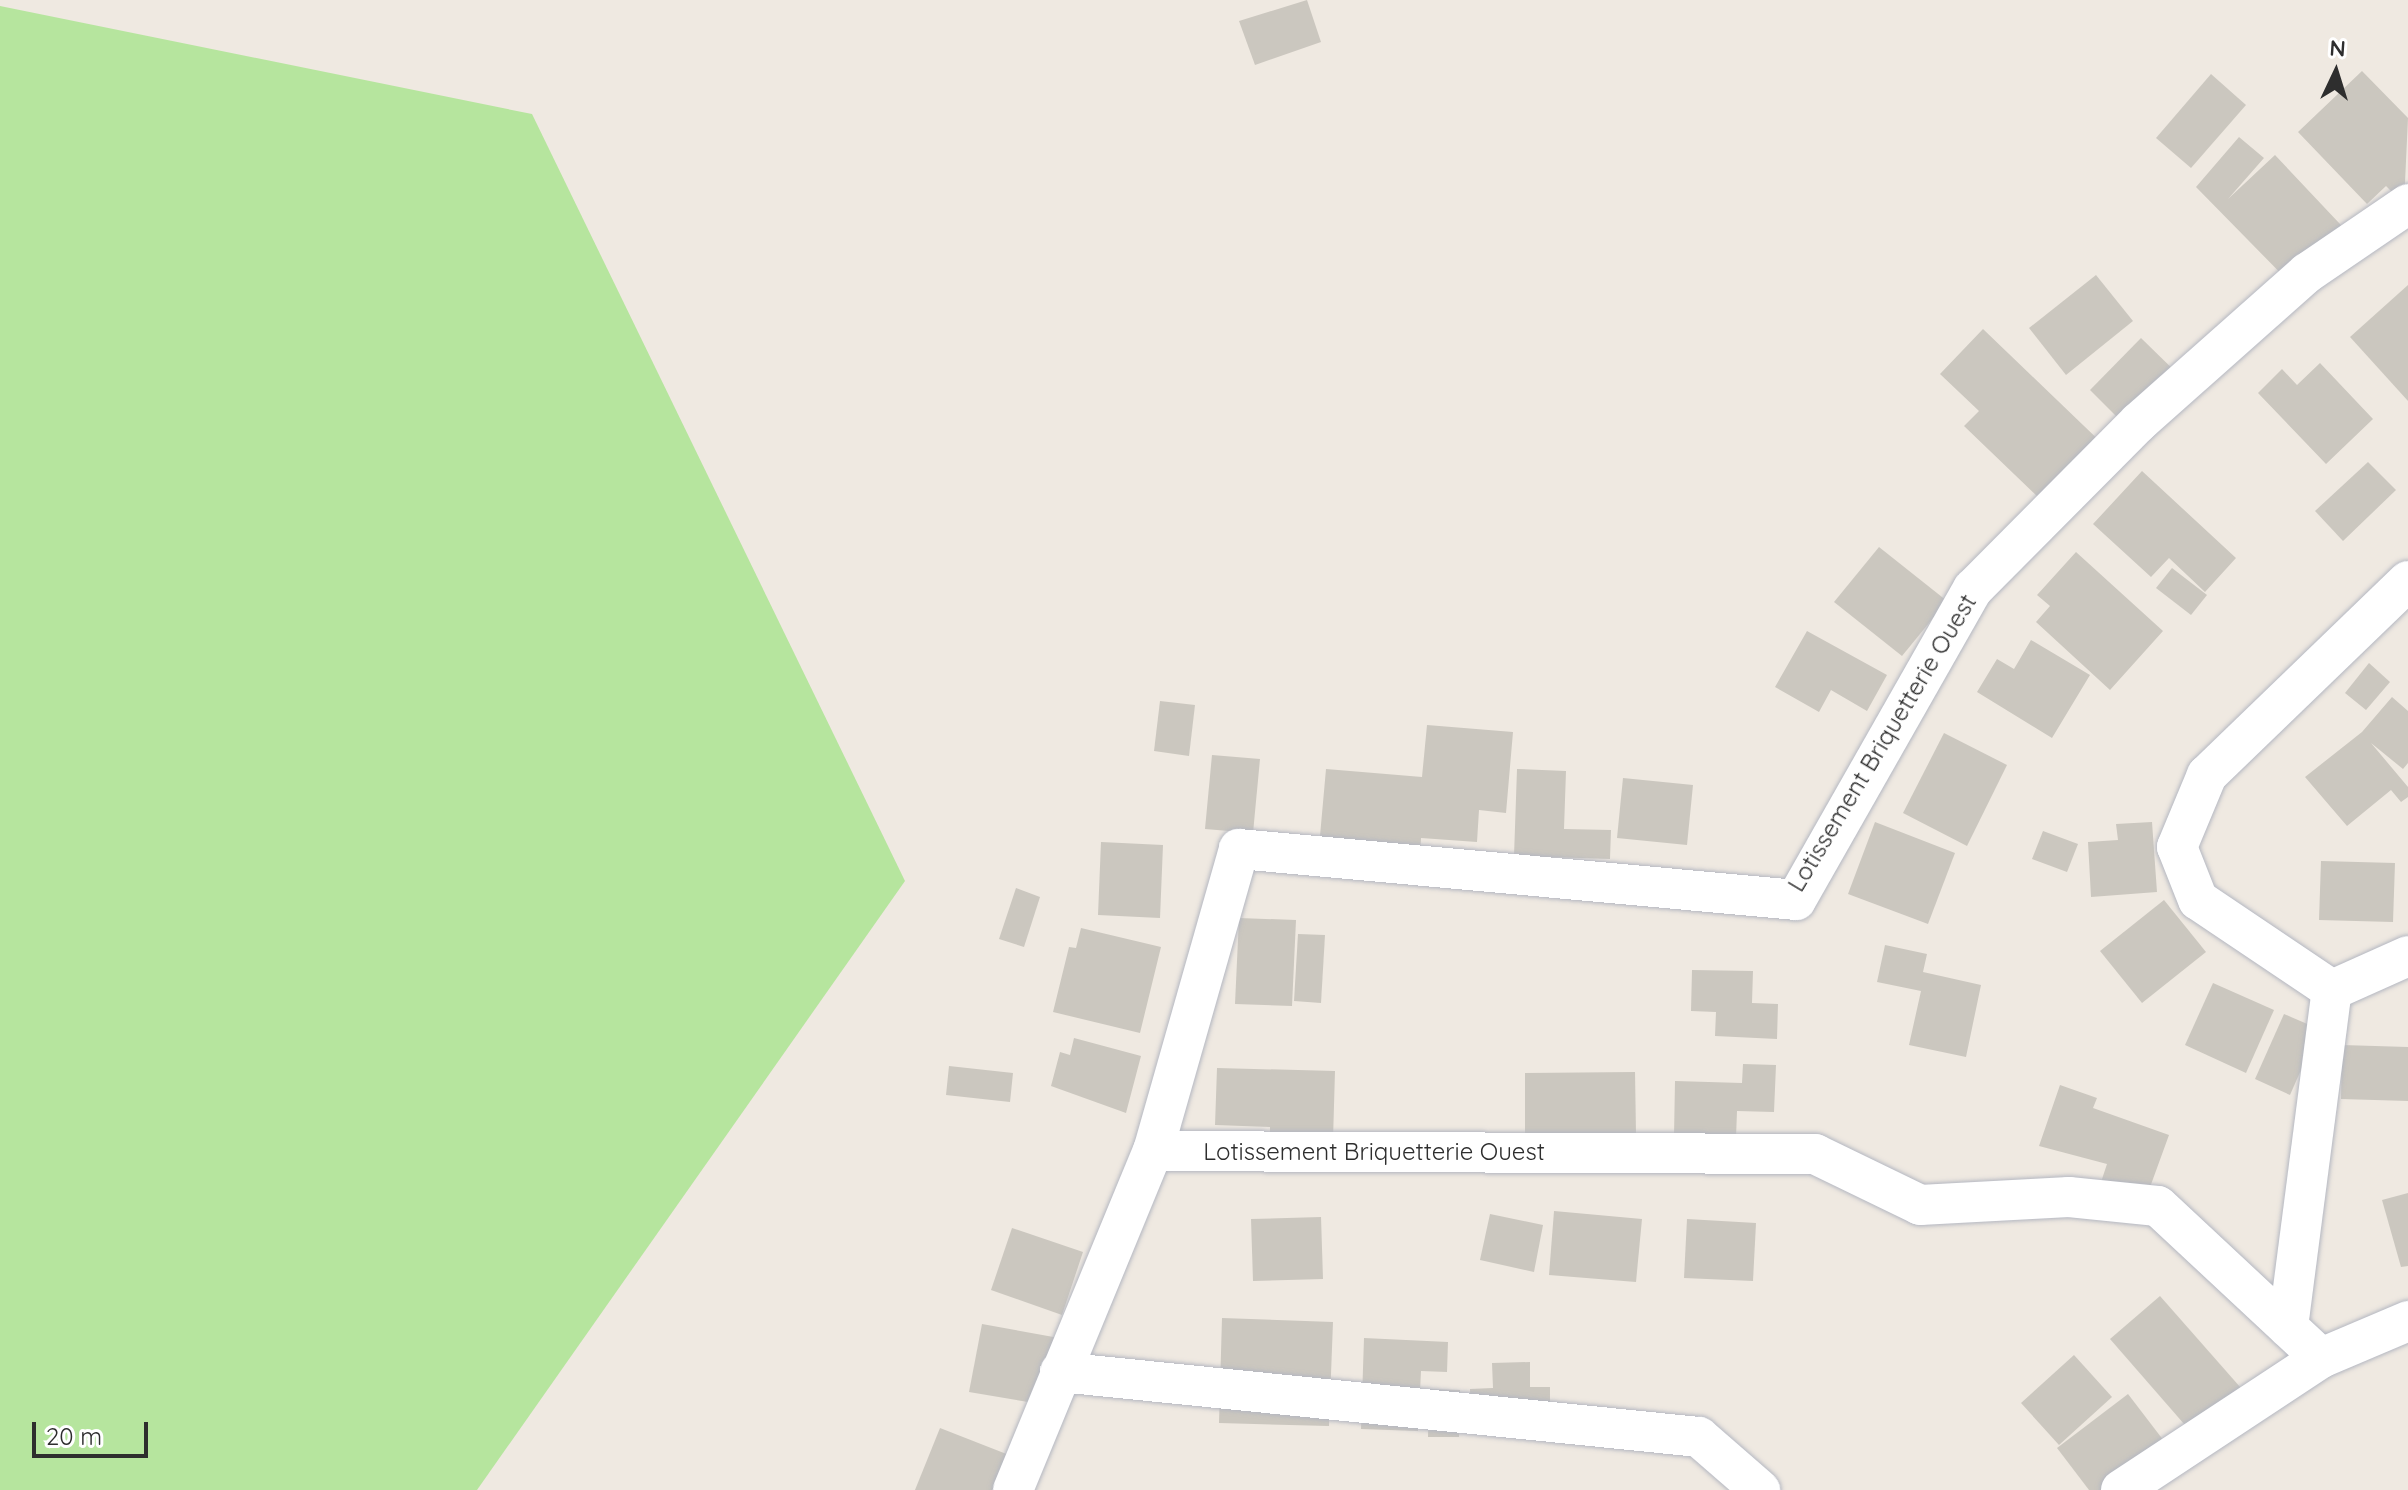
<!DOCTYPE html>
<html>
<head>
<meta charset="utf-8">
<style>
  body { margin:0 }
  #map { position:relative; width:2408px; height:1490px; overflow:hidden; background:#efe9e1; font-family:Quicksand,sans-serif }
  div>[style] { position:absolute }
  .green>* { inset:0; background:#b6e59e }
  .building>* { inset:0; background:#cbc7bf }
  .roads { filter:drop-shadow(0 0 2px #b4b7c1) drop-shadow(0 0 2px #b4b7c1) }
  .street>* { height:40px; margin:-20px; padding:0 20px; transform-origin:20px; border-radius:20px; background:#fff }
  span { translate:-50% -50%; white-space:nowrap; text-align:center; line-height:1.15; -webkit-text-stroke:8px #fff; paint-order:stroke }
  .street-label { font-size:24px; color:#2e2e2e }
  .north { position:absolute; left:2296px; top:32px; width:80px; height:80px; -webkit-text-stroke:6px #fff; paint-order:stroke; rotate:4deg; font-size:22px; font-weight:700; line-height:32px; text-align:center; color:#2e2e2e }
  .north::after { content:''; display:block; margin:auto; width:28px; height:36px; background:#2e2e2e; clip-path:polygon(50% 0,100% 100%,50% 72%,0 100%) }
  .scale { position:absolute; left:32px; top:1422px; width:116px; height:36px; box-sizing:border-box; border:4px solid #2e2e2e; border-top:0; padding-left:10px; font-size:24px; line-height:28px; white-space:nowrap; color:#2e2e2e; -webkit-text-stroke:6px #fff; paint-order:stroke }
</style>
</head>
<body>
<div id="map">
  <div class="green">
    <div style="clip-path:polygon(0 6px,532px 114px,905px 881px,477px 1490px,0 1490px)"></div>
  </div>
  <div class="building">
    <div style="clip-path:polygon(1307px 0,1321px 42px,1255px 65px,1239px 21px)"></div>
    <div style="clip-path:polygon(2362px 71px,2408px 118px,2404px 204px,2386px 186px,2367px 204px,2298px 132px)"></div>
    <div style="clip-path:polygon(2211px 74px,2246px 105px,2191px 168px,2156px 138px)"></div>
    <div style="clip-path:polygon(2239px 137px,2264px 158px,2228px 199px,2275px 155px,2356px 241px,2300px 293px,2196px 187px)"></div>
    <div style="clip-path:polygon(2096px 275px,2133px 321px,2066px 375px,2029px 328px)"></div>
    <div style="clip-path:polygon(2408px 285px,2408px 401px,2350px 337px)"></div>
    <div style="clip-path:polygon(1983px 329px,2109px 450px,2063px 521px,1964px 426px,1979px 411px,1940px 374px)"></div>
    <div style="clip-path:polygon(2141px 338px,2184px 380px,2132px 432px,2090px 390px)"></div>
    <div style="clip-path:polygon(2320px 363px,2373px 419px,2326px 464px,2258px 393px,2282px 369px,2297px 385px)"></div>
    <div style="clip-path:polygon(2368px 462px,2396px 490px,2343px 541px,2315px 511px)"></div>
    <div style="clip-path:polygon(2142px 471px,2236px 558px,2205px 592px,2169px 558px,2151px 577px,2093px 524px)"></div>
    <div style="clip-path:polygon(1879px 547px,1947px 601px,1902px 656px,1834px 602px)"></div>
    <div style="clip-path:polygon(2076px 552px,2163px 631px,2110px 690px,2036px 622px,2050px 606px,2037px 595px)"></div>
    <div style="clip-path:polygon(2172px 568px,2207px 595px,2191px 615px,2156px 588px)"></div>
    <div style="clip-path:polygon(1807px 631px,1887px 675px,1867px 711px,1831px 690px,1819px 712px,1775px 687px)"></div>
    <div style="clip-path:polygon(2031px 640px,2090px 675px,2052px 738px,1977px 692px,1997px 659px,2014px 669px)"></div>
    <div style="clip-path:polygon(2369px 663px,2390px 682px,2366px 710px,2345px 693px)"></div>
    <div style="clip-path:polygon(2392px 697px,2408px 711px,2408px 763px,2403px 769px,2371px 743px,2408px 787px,2408px 797px,2401px 802px,2391px 790px,2347px 826px,2305px 777px,2362px 732px)"></div>
    <div style="clip-path:polygon(1160px 701px,1195px 705px,1189px 756px,1154px 751px)"></div>
    <div style="clip-path:polygon(1427px 725px,1513px 732px,1506px 813px,1479px 810px,1477px 842px,1421px 838px,1420px 856px,1319px 847px,1326px 769px,1422px 777px)"></div>
    <div style="clip-path:polygon(1944px 733px,2007px 765px,1967px 846px,1903px 813px)"></div>
    <div style="clip-path:polygon(1212px 755px,1260px 759px,1253px 833px,1205px 829px)"></div>
    <div style="clip-path:polygon(1517px 769px,1566px 771px,1564px 829px,1611px 830px,1610px 859px,1514px 856px)"></div>
    <div style="clip-path:polygon(1623px 778px,1693px 785px,1687px 845px,1617px 838px)"></div>
    <div style="clip-path:polygon(1875px 822px,1955px 853px,1928px 924px,1848px 894px)"></div>
    <div style="clip-path:polygon(2152px 822px,2157px 892px,2091px 897px,2088px 842px,2118px 840px,2116px 824px)"></div>
    <div style="clip-path:polygon(2043px 831px,2078px 844px,2067px 872px,2032px 859px)"></div>
    <div style="clip-path:polygon(1101px 842px,1163px 845px,1160px 918px,1098px 915px)"></div>
    <div style="clip-path:polygon(2321px 861px,2395px 863px,2393px 922px,2319px 920px)"></div>
    <div style="clip-path:polygon(1016px 888px,1040px 897px,1024px 947px,999px 939px)"></div>
    <div style="clip-path:polygon(2164px 900px,2206px 952px,2142px 1003px,2100px 951px)"></div>
    <div style="clip-path:polygon(1239px 918px,1296px 920px,1292px 1006px,1235px 1004px)"></div>
    <div style="clip-path:polygon(1081px 928px,1161px 947px,1140px 1033px,1053px 1012px,1069px 947px,1076px 948px)"></div>
    <div style="clip-path:polygon(1298px 934px,1325px 935px,1321px 1003px,1294px 1001px)"></div>
    <div style="clip-path:polygon(1885px 945px,1927px 954px,1923px 972px,1981px 985px,1966px 1057px,1909px 1045px,1921px 991px,1877px 982px)"></div>
    <div style="clip-path:polygon(1692px 970px,1753px 971px,1752px 1003px,1778px 1004px,1777px 1039px,1715px 1036px,1716px 1012px,1691px 1011px)"></div>
    <div style="clip-path:polygon(2213px 983px,2274px 1010px,2246px 1073px,2185px 1045px)"></div>
    <div style="clip-path:polygon(2284px 1014px,2319px 1029px,2290px 1095px,2255px 1079px)"></div>
    <div style="clip-path:polygon(1074px 1038px,1141px 1056px,1126px 1113px,1051px 1086px,1060px 1052px,1070px 1055px)"></div>
    <div style="clip-path:polygon(2342px 1045px,2408px 1047px,2408px 1101px,2341px 1099px)"></div>
    <div style="clip-path:polygon(1743px 1064px,1776px 1065px,1774px 1112px,1737px 1111px,1736px 1138px,1674px 1136px,1675px 1081px,1742px 1083px)"></div>
    <div style="clip-path:polygon(949px 1066px,1013px 1073px,1010px 1102px,946px 1095px)"></div>
    <div style="clip-path:polygon(1217px 1068px,1335px 1071px,1333px 1140px,1270px 1138px,1270px 1127px,1215px 1125px)"></div>
    <div style="clip-path:polygon(1635px 1072px,1636px 1134px,1525px 1135px,1525px 1073px)"></div>
    <div style="clip-path:polygon(2060px 1085px,2097px 1098px,2093px 1108px,2169px 1135px,2145px 1201px,2100px 1185px,2107px 1164px,2039px 1146px)"></div>
    <div style="clip-path:polygon(2408px 1193px,2408px 1266px,2401px 1267px,2382px 1200px)"></div>
    <div style="clip-path:polygon(1554px 1211px,1642px 1219px,1636px 1282px,1549px 1275px)"></div>
    <div style="clip-path:polygon(1490px 1214px,1543px 1225px,1534px 1272px,1480px 1260px)"></div>
    <div style="clip-path:polygon(1321px 1217px,1323px 1279px,1253px 1281px,1251px 1219px)"></div>
    <div style="clip-path:polygon(1687px 1219px,1756px 1223px,1753px 1281px,1684px 1278px)"></div>
    <div style="clip-path:polygon(1012px 1228px,1083px 1252px,1062px 1315px,991px 1290px)"></div>
    <div style="clip-path:polygon(2160px 1296px,2248px 1396px,2198px 1440px,2110px 1339px)"></div>
    <div style="clip-path:polygon(1222px 1318px,1333px 1322px,1329px 1426px,1219px 1423px)"></div>
    <div style="clip-path:polygon(982px 1324px,1059px 1338px,1046px 1405px,969px 1392px)"></div>
    <div style="clip-path:polygon(1364px 1338px,1448px 1342px,1447px 1372px,1421px 1371px,1418px 1431px,1361px 1429px)"></div>
    <div style="clip-path:polygon(2074px 1355px,2112px 1397px,2059px 1445px,2021px 1403px)"></div>
    <div style="clip-path:polygon(1530px 1362px,1530px 1387px,1550px 1387px,1550px 1421px,1471px 1423px,1470px 1389px,1493px 1388px,1492px 1363px)"></div>
    <div style="clip-path:polygon(1429px 1389px,1460px 1390px,1459px 1437px,1428px 1437px)"></div>
    <div style="clip-path:polygon(2128px 1394px,2177px 1458px,2135px 1490px,2089px 1490px,2057px 1448px)"></div>
    <div style="clip-path:polygon(940px 1428px,1009px 1455px,994px 1490px,915px 1490px)"></div>
  </div>
  <div class="roads">
    <div class="street">
      <div style="left:2332px;top:990px;width:83px;rotate:-24.1deg"></div>
      <div style="left:1153px;top:1151px;width:314px;rotate:-74.1deg"></div>
      <div style="left:1239px;top:849px;width:559px;rotate:5.23deg"></div>
      <div style="left:1796px;top:900px;width:358px;rotate:-60.4deg"></div>
      <div style="left:1973px;top:589px;width:235px;rotate:-45.2deg"></div>
      <div style="left:2139px;top:422px;width:225px;rotate:-41.6deg"></div>
      <div style="left:2307px;top:273px;width:122px;rotate:-34.3deg"></div>
      <div style="left:2288px;top:1327px;width:340px;rotate:-82.6deg"></div>
      <div style="left:2332px;top:990px;width:161px;rotate:-146.1deg"></div>
      <div style="left:2198px;top:900px;width:57px;rotate:-111.6deg"></div>
      <div style="left:2177px;top:847px;width:78px;rotate:-67.4deg"></div>
      <div style="left:2207px;top:775px;width:279px;rotate:-44deg"></div>
      <div style="left:1060px;top:1372px;width:642px;rotate:5.81deg"></div>
      <div style="left:1699px;top:1437px;width:81px;rotate:41deg"></div>
      <div style="left:1013px;top:1490px;width:367px;rotate:-67.6deg"></div>
      <div style="left:1153px;top:1151px;width:662px;rotate:0.26deg"></div>
      <div style="left:1815px;top:1154px;width:117px;rotate:25.9deg"></div>
      <div style="left:1920px;top:1205px;width:149px;rotate:-3.1deg"></div>
      <div style="left:2069px;top:1197px;width:89px;rotate:5.8deg"></div>
      <div style="left:2158px;top:1206px;width:223px;rotate:43deg"></div>
      <div style="left:2121px;top:1490px;width:240px;rotate:-33.4deg"></div>
      <div style="left:2321px;top:1358px;width:95px;rotate:-23deg"></div>
    </div>
  </div>
  <div class="street-label">
    <span style="left:1882px;top:743px;rotate:-59deg">Lotissement Briquetterie Ouest</span>
    <span style="left:1374px;top:1152px">Lotissement Briquetterie Ouest</span>
  </div>
  <div class="north">N</div>
  <div class="scale">20 m</div>
</div>
</body>
</html>
